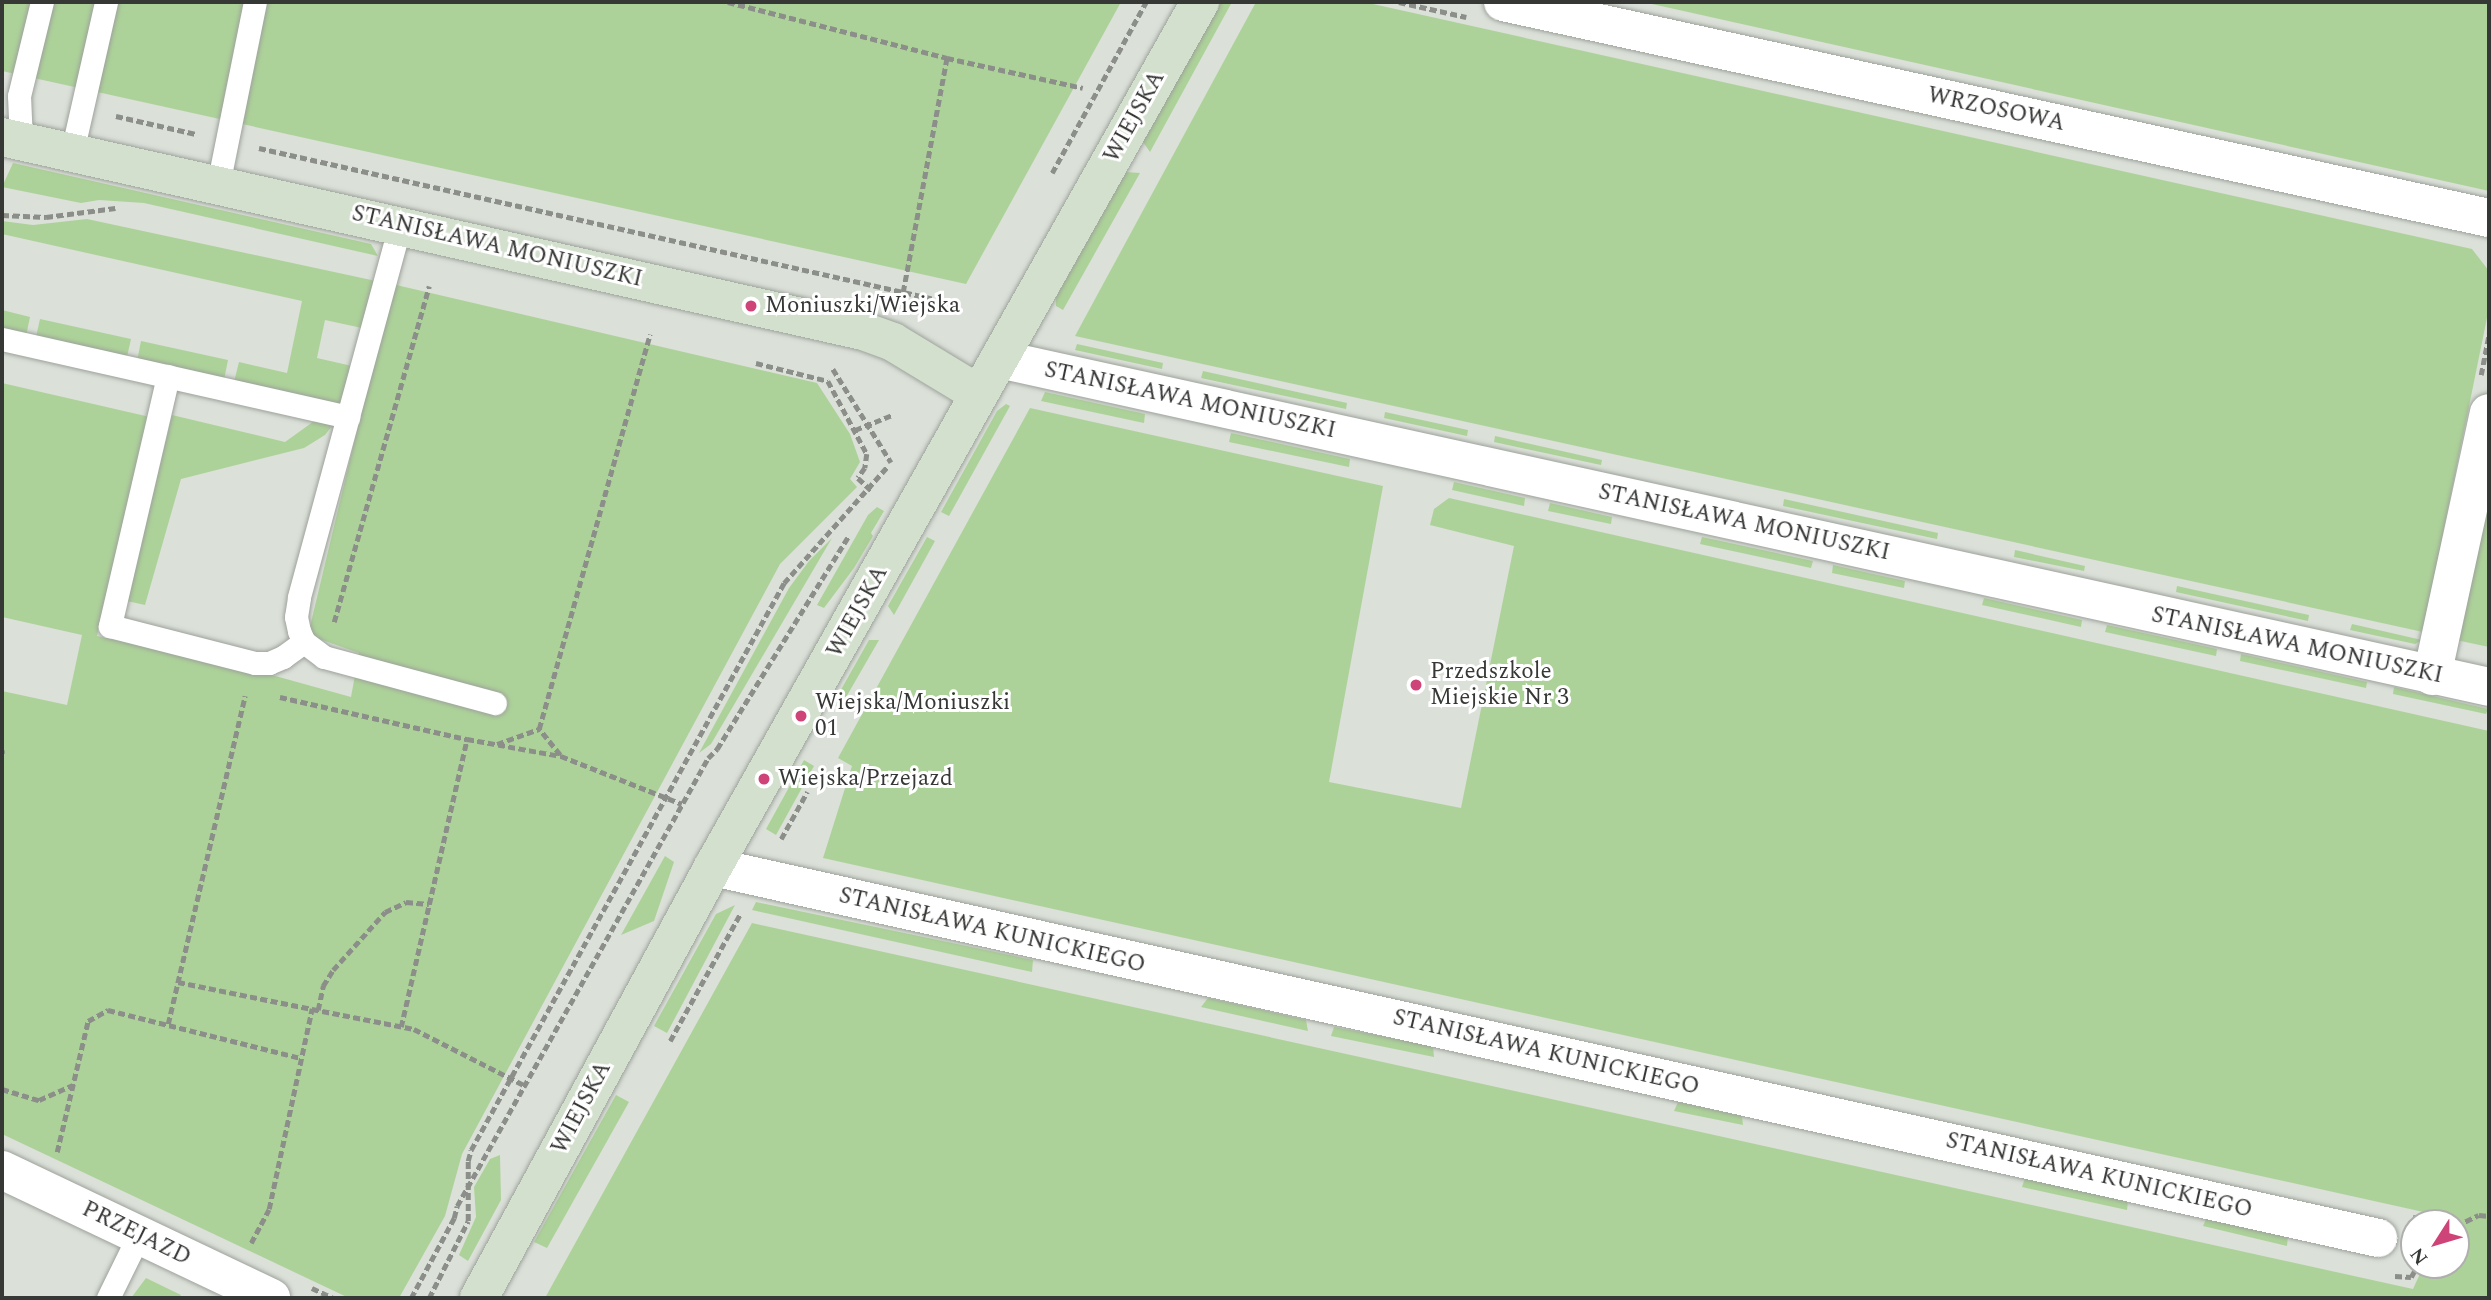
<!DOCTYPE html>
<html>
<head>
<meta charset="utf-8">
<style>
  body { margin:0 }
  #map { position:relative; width:2491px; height:1300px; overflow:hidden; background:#dbe0d9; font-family:Spectral,serif }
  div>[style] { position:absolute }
  .green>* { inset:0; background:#add299 }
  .path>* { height:4.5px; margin-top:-2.25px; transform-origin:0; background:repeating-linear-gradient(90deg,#8b8e89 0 7px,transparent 0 10.5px) }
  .roads { filter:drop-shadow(0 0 2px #9da29b) drop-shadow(0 0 2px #9da29b) }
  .lane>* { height:23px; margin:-11.5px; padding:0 11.5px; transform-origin:11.5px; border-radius:11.5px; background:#fff }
  .street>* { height:38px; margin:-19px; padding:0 19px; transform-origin:19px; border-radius:19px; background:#fff }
  .secondary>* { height:38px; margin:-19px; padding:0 19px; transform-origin:19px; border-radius:19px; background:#d4e0ce }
  .dots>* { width:19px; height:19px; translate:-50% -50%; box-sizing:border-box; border:4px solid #fff; border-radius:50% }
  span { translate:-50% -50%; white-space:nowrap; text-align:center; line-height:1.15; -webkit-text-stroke:6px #fff; paint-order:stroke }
  .street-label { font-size:23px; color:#363835 }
  .poi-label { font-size:23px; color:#363835 }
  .left { translate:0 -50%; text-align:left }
  .frame { position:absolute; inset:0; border:4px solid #363835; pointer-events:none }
  .north { position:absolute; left:2400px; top:1209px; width:70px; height:70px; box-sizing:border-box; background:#fff; border:2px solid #afafae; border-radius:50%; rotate:233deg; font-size:19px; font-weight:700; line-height:28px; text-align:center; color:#363835 }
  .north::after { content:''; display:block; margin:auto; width:24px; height:32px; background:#cf4478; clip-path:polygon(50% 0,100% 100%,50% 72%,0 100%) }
</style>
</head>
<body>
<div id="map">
  <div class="green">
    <div style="clip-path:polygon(2px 2px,1121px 2px,966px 284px,2px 71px)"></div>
    <div style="clip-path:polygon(1221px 2px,1232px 2px,1150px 152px,1143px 142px)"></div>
    <div style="clip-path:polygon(1256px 2px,1364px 2px,2472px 249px,2489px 271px,2489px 308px,2423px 632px,1075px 336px)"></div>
    <div style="clip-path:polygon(1643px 2px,2489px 2px,2489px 191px)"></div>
    <div style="clip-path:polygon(13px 163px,371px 244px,378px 256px,144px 203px,99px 200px,81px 203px,2px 187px)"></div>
    <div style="clip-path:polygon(1126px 172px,1140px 173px,1063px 310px,1056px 306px,1056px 297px)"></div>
    <div style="clip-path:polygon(87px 219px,376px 281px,362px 328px,325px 320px,317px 358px,352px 366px,342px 405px,234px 382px,239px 362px,287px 373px,302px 301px,2px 234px,2px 221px,33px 225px)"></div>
    <div style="clip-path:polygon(392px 284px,817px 383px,850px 434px,860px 462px,850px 479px,857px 487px,780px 564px,462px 1154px,445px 1216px,399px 1298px,349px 1298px,2px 1134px,2px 691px,67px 705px,82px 635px,2px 617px,2px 383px,150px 417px,97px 636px,261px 672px,351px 697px,359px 653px,308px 635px)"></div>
    <div style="clip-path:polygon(2px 310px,30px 317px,26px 336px,2px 330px)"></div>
    <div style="clip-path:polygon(40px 319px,131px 339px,127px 357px,36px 337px)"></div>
    <div style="clip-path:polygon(141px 341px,228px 360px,224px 380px,137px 361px)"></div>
    <div style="clip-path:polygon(1077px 344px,1163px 363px,1162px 369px,1075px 350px)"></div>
    <div style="clip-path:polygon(1203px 371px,1347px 403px,1346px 409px,1201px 378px)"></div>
    <div style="clip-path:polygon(1045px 392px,1145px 414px,1144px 423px,1041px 401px)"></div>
    <div style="clip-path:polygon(1006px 404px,1010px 406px,949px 516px,941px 512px,997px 411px)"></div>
    <div style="clip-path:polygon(1030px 408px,1383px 486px,1329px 782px,1461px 808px,1514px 546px,1430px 525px,1434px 509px,1449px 498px,2489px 731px,2489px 1298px,545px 1298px,752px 923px,2413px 1289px,2424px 1265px,2456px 1265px,2456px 1223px,2444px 1223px,2446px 1217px,823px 858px,852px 766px,838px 758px)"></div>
    <div style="clip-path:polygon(1385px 412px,1468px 430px,1467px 436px,1384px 418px)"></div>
    <div style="clip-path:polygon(172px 415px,285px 442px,317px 419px,334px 423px,325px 435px,304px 448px,181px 479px,145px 605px,127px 601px)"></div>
    <div style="clip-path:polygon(1231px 433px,1350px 459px,1349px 467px,1229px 442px)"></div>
    <div style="clip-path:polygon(1495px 436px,1602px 460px,1601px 465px,1494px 442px)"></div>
    <div style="clip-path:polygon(1454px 482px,1525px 498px,1524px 506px,1452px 490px)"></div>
    <div style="clip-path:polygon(2489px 482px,2489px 647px,2456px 640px)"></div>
    <div style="clip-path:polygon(1784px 499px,1938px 533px,1937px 539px,1783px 506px)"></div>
    <div style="clip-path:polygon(1550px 503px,1612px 517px,1611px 524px,1548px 511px)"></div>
    <div style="clip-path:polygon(877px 507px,884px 511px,871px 533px,873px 536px,854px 568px,824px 608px,817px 605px,868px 515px)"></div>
    <div style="clip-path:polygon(927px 537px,935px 541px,894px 615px,888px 606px)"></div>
    <div style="clip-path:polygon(1702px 537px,1813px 561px,1811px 568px,1700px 544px)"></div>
    <div style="clip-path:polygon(832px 538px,711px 744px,699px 753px,789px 588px,809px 561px)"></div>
    <div style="clip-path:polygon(2015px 550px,2085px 566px,2084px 571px,2014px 557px)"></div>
    <div style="clip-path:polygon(1833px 565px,1905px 581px,1904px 588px,1832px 573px)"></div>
    <div style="clip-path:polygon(2177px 586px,2309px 615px,2308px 621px,2176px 592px)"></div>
    <div style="clip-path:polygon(1984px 598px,2082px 620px,2081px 627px,1982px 605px)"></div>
    <div style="clip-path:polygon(2352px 624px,2422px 640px,2415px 644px,2350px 630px)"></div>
    <div style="clip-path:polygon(2107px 625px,2217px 649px,2216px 656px,2105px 632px)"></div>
    <div style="clip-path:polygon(869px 640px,879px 640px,845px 699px,838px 695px)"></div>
    <div style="clip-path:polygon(2241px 654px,2367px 682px,2366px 688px,2240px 661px)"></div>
    <div style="clip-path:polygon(2394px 687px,2488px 709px,2486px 714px,2393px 694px)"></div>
    <div style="clip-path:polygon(804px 760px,814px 766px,776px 835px,766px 829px)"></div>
    <div style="clip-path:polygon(665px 856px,674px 862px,654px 921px,621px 935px)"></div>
    <div style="clip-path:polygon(756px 902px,1033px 960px,1032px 972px,752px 910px)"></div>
    <div style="clip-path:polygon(735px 905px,667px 1033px,654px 1026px,716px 914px)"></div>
    <div style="clip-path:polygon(1208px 998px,1306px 1020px,1308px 1031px,1201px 1007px)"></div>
    <div style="clip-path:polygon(1334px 1027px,1433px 1046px,1434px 1057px,1331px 1036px)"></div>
    <div style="clip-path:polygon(616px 1095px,629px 1102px,547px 1248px,534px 1242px)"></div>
    <div style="clip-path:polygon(1678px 1102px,1742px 1116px,1743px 1125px,1674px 1111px)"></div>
    <div style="clip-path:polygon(500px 1155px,501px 1200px,468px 1261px,459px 1255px,476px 1217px,474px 1187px,490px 1159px)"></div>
    <div style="clip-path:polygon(2025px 1178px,2128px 1201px,2127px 1210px,2022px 1187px)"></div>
    <div style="clip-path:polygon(2207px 1217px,2288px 1235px,2287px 1246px,2203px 1226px)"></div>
    <div style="clip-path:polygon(146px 1278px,181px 1295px,179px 1298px,131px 1298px)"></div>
  </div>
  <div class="path">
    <div style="left:728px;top:2px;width:226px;rotate:14.3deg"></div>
    <div style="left:947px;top:58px;width:139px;rotate:12.4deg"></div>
    <div style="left:1399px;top:2px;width:69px;rotate:12.6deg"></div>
    <div style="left:116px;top:116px;width:82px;rotate:12.7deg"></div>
    <div style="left:259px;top:148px;width:715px;rotate:12.6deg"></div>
    <div style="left:1052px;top:173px;width:195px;rotate:-61.2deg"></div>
    <div style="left:2px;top:215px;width:44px;rotate:2.6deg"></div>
    <div style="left:46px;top:217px;width:70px;rotate:-7.4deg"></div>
    <div style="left:903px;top:292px;width:238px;rotate:-79.4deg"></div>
    <div style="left:756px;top:363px;width:74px;rotate:14deg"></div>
    <div style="left:828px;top:381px;width:83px;rotate:61.9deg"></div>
    <div style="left:867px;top:454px;width:14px;rotate:98deg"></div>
    <div style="left:865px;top:468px;width:12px;rotate:125deg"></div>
    <div style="left:858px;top:478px;width:19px;rotate:43deg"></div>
    <div style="left:833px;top:369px;width:110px;rotate:58.1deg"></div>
    <div style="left:2481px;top:375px;width:42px;rotate:-79deg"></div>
    <div style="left:855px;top:430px;width:40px;rotate:-22deg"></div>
    <div style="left:334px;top:622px;width:349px;rotate:-74.2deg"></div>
    <div style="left:280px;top:697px;width:192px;rotate:12.7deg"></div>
    <div style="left:497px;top:744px;width:45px;rotate:-19.7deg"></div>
    <div style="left:2px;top:754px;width:4px;rotate:-90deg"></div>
    <div style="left:560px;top:755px;width:33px;rotate:-129deg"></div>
    <div style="left:539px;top:729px;width:410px;rotate:-74.3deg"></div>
    <div style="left:781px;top:839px;width:54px;rotate:-61deg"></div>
    <div style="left:178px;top:982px;width:137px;rotate:11.4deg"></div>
    <div style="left:318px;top:1010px;width:25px;rotate:-78deg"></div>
    <div style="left:323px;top:986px;width:19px;rotate:-58deg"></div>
    <div style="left:333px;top:970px;width:78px;rotate:-48.1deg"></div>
    <div style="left:385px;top:912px;width:23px;rotate:-25deg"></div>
    <div style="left:406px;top:902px;width:23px;rotate:5deg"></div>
    <div style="left:168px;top:1024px;width:337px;rotate:-76.8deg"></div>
    <div style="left:401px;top:1027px;width:295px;rotate:-77.1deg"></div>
    <div style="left:467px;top:739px;width:96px;rotate:10.3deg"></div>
    <div style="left:561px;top:756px;width:130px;rotate:21.6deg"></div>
    <div style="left:670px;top:1041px;width:145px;rotate:-61.1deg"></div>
    <div style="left:2px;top:1089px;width:39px;rotate:17deg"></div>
    <div style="left:39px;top:1100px;width:37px;rotate:-24deg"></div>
    <div style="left:57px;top:1152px;width:135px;rotate:-76.7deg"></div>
    <div style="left:88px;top:1021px;width:23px;rotate:-29deg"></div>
    <div style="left:108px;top:1010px;width:199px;rotate:14deg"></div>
    <div style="left:2413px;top:1217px;width:30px;rotate:12deg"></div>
    <div style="left:2456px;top:1226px;width:25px;rotate:-26deg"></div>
    <div style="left:2479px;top:1215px;width:10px;rotate:6deg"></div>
    <div style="left:251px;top:1243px;width:38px;rotate:-62deg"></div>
    <div style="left:269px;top:1209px;width:205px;rotate:-77.9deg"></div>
    <div style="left:312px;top:1009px;width:104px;rotate:11.1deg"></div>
    <div style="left:414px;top:1029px;width:126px;rotate:27deg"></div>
    <div style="left:2395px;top:1276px;width:16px;rotate:4deg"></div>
    <div style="left:2411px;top:1277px;width:14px;rotate:-60deg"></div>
    <div style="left:312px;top:1288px;width:23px;rotate:25deg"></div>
    <div style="left:411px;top:1298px;width:91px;rotate:-61.7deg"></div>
    <div style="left:454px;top:1218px;width:12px;rotate:-76deg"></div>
    <div style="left:457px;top:1206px;width:514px;rotate:-60.74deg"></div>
    <div style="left:708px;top:758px;width:13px;rotate:-45deg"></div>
    <div style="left:717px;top:749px;width:251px;rotate:-58.3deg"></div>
    <div style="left:429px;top:1298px;width:86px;rotate:-63.1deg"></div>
    <div style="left:468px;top:1221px;width:60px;rotate:-90deg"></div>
    <div style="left:468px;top:1161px;width:11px;rotate:-75deg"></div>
    <div style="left:471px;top:1150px;width:648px;rotate:-61.1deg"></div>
    <div style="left:784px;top:583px;width:155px;rotate:-48.4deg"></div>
  </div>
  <div class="roads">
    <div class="lane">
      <div style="left:21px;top:141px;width:45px;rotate:-92.5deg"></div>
      <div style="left:19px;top:96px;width:97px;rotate:-76.3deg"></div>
      <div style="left:72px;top:152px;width:154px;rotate:-77.2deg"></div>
      <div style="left:218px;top:185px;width:187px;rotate:-78.6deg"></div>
      <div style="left:400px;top:225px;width:386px;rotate:105.2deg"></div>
      <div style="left:299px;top:598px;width:19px;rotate:99deg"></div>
      <div style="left:296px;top:617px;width:14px;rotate:78deg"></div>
      <div style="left:299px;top:631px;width:12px;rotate:66deg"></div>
      <div style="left:304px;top:642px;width:25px;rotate:37deg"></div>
      <div style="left:324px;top:657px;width:177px;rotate:15.1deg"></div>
      <div style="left:2px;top:339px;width:355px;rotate:12.7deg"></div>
      <div style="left:168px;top:376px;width:257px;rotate:103.1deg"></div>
      <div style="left:110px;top:626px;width:150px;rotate:14.3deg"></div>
      <div style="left:255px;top:663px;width:14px"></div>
      <div style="left:269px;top:663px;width:15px;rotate:-23deg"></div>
      <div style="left:283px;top:657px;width:26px;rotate:-36deg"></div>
      <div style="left:108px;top:1298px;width:70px;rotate:-63.8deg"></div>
    </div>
    <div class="street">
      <div style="left:1503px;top:2px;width:1009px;rotate:12.36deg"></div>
      <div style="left:999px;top:359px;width:1526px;rotate:12.41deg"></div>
      <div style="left:2432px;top:676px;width:269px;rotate:-77.8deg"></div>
      <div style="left:713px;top:867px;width:1706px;rotate:12.56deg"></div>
      <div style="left:2px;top:1170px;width:298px;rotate:25.4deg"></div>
    </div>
    <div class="secondary">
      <div style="left:2px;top:137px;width:883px;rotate:12.7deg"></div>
      <div style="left:863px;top:331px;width:32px;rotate:20deg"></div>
      <div style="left:893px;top:342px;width:100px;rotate:31.2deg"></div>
      <div style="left:479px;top:1298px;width:490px;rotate:-61.5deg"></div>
      <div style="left:713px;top:867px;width:993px;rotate:-60.62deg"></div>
    </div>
  </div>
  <div class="dots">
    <div style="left:751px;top:306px;background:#cf4478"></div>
    <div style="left:1416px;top:685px;background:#cf4478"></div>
    <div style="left:801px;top:716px;background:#cf4478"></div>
    <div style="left:764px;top:779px;background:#cf4478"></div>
  </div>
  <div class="street-label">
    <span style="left:1996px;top:110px;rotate:12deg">WRZOSOWA</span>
    <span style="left:1135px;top:117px;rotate:-61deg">WIEJSKA</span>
    <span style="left:497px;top:247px;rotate:13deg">STANISŁAWA MONIUSZKI</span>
    <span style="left:1190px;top:401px;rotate:12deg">STANISŁAWA MONIUSZKI</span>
    <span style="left:1744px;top:523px;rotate:12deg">STANISŁAWA MONIUSZKI</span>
    <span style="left:858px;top:612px;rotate:-61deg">WIEJSKA</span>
    <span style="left:2297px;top:646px;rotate:12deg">STANISŁAWA MONIUSZKI</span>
    <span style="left:992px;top:931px;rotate:13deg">STANISŁAWA KUNICKIEGO</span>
    <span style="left:1546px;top:1053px;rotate:13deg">STANISŁAWA KUNICKIEGO</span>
    <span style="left:582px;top:1108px;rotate:-62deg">WIEJSKA</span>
    <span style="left:2099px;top:1176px;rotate:13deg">STANISŁAWA KUNICKIEGO</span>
    <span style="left:136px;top:1234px;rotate:26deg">PRZEJAZD</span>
  </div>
  <div class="poi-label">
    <span class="left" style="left:765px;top:306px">Moniuszki/Wiejska</span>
    <span class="left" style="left:1430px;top:685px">Przedszkole<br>Miejskie Nr 3</span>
    <span class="left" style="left:815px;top:716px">Wiejska/Moniuszki<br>01</span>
    <span class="left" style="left:778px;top:779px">Wiejska/Przejazd</span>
  </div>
  <div class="frame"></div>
  <div class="north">N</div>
</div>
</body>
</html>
